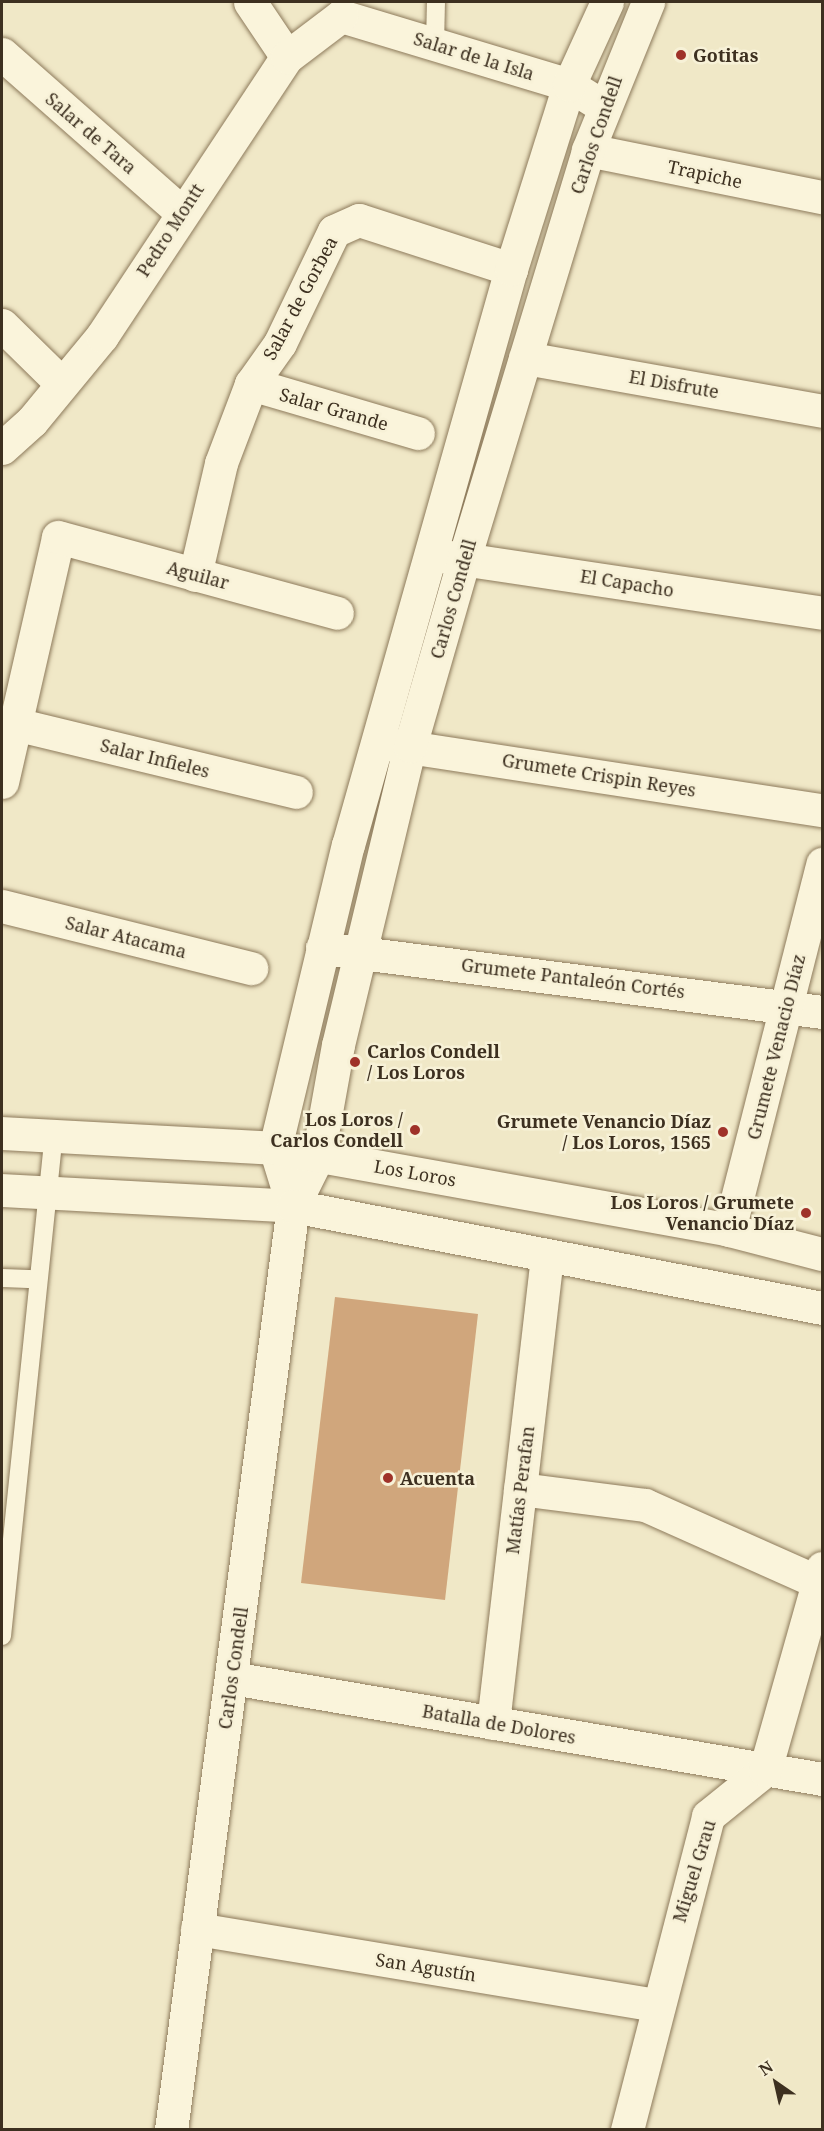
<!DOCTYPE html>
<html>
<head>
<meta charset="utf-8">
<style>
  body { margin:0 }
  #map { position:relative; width:824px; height:2131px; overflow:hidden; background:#f0e8c7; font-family:"Noto Serif",serif }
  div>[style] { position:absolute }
  .building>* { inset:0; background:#d0a67c }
  .roads { filter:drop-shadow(0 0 2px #8d7a5b) drop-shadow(0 0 2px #8d7a5b) }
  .service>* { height:18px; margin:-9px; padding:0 9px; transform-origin:9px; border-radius:9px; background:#faf4db }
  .minor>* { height:33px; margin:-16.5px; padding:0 16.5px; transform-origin:16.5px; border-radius:16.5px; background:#faf4db }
  .tertiary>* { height:33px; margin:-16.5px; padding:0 16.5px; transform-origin:16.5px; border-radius:16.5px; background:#faf4db }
  .secondary>* { height:33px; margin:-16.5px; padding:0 16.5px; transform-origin:16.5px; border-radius:16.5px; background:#faf4db }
  .dots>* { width:16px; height:16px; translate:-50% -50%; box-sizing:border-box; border:3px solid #f7f1d7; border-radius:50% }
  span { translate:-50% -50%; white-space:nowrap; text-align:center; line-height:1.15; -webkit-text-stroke:5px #f7f1d7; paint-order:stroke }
  .poi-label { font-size:18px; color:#3d3020; font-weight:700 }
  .left { translate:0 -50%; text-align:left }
  .right { translate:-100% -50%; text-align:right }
  .street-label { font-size:18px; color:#3d3020 }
  .frame { position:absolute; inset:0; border:3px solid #3d3020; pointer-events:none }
  .north { position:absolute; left:746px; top:2053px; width:60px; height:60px; -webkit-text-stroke:4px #f7f1d7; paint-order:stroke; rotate:326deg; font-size:16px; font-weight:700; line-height:24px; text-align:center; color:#3d3020 }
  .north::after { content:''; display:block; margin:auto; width:21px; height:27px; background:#3d3020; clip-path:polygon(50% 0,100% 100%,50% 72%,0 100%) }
</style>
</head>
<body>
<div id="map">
  <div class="building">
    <div style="clip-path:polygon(335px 1297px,478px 1314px,445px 1600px,301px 1583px)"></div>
  </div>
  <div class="roads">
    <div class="service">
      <div style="left:435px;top:45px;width:43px;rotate:-88.7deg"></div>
      <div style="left:2px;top:1278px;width:33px;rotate:2deg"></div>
      <div style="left:2px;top:1636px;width:506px;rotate:-84.1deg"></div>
    </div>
    <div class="minor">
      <div style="left:250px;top:2px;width:66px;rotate:56.1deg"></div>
      <div style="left:341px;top:16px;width:238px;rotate:16.8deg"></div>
      <div style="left:569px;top:85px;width:40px;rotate:32deg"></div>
      <div style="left:2px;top:54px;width:237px;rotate:41.4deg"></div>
      <div style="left:588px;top:150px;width:239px;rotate:11.4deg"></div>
      <div style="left:2px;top:325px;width:81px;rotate:44.5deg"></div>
      <div style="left:525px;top:358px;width:302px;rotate:10.1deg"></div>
      <div style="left:251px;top:384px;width:174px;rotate:16.4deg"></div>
      <div style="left:2px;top:448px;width:40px;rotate:-42deg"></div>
      <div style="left:32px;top:421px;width:110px;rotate:-50.5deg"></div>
      <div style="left:102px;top:336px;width:335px;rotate:-56.5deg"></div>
      <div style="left:287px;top:57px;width:68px;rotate:-37.2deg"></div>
      <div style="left:436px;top:555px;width:390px;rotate:8.5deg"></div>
      <div style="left:195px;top:575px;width:115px;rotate:-76.9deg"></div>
      <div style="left:221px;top:463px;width:85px;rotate:-69.2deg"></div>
      <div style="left:251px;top:384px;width:50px;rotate:-54.7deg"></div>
      <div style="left:280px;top:343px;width:124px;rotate:-64.3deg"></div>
      <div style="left:334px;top:231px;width:27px;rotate:-24deg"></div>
      <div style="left:359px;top:220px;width:160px;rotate:17.9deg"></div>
      <div style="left:15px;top:724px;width:289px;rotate:13.6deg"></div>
      <div style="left:382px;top:743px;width:445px;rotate:8.7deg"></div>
      <div style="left:2px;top:782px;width:251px;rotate:-77.1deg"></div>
      <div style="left:58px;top:537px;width:289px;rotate:15.2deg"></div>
      <div style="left:2px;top:906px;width:257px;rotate:14deg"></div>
      <div style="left:322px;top:948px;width:504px;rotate:7.29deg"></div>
      <div style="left:729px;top:1230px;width:378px;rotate:-75.7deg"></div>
      <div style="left:520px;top:1489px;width:126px;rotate:7.3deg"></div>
      <div style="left:645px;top:1505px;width:189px;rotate:24deg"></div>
      <div style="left:232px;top:1678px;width:599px;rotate:9.71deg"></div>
      <div style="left:493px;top:1723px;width:468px;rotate:-83.4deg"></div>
      <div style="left:197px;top:1929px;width:464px;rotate:9.4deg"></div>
      <div style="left:171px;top:2130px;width:932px;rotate:-82.48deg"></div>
    </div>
    <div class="tertiary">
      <div style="left:293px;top:1206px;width:56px;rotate:-63.4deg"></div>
      <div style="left:318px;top:1156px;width:113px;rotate:-79.8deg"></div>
      <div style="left:338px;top:1045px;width:308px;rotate:-76.5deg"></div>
      <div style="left:410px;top:746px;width:195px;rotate:-73.9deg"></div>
      <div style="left:464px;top:559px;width:427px;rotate:-73.1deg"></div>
      <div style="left:588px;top:150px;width:160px;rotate:-67.9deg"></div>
      <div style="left:293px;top:1206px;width:61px;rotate:-107.2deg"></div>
      <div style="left:275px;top:1148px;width:312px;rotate:-76.5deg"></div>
      <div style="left:348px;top:845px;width:599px;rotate:-74.2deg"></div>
      <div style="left:511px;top:269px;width:193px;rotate:-72.5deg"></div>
      <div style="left:569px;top:85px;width:91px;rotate:-65.4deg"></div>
      <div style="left:627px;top:2130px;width:324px;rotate:-75.5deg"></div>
      <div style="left:708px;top:1816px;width:73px;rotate:-38.9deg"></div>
      <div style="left:765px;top:1770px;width:210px;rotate:-74.2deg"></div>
    </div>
    <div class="secondary">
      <div style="left:2px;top:1133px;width:273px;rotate:3.1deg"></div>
      <div style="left:275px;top:1148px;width:461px;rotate:10.2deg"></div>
      <div style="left:729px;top:1230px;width:96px;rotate:14.5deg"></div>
      <div style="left:2px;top:1190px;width:291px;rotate:3.1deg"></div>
      <div style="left:293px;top:1206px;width:539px;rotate:10.91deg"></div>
    </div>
  </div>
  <div class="dots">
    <div style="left:681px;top:55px;background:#9f3229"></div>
    <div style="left:355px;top:1062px;background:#9f3229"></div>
    <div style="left:415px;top:1130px;background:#9f3229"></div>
    <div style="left:723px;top:1132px;background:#9f3229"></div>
    <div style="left:806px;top:1213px;background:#9f3229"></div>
    <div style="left:388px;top:1478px;background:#9f3229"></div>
  </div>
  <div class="poi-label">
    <span class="left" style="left:693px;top:55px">Gotitas</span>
    <span class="left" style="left:367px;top:1062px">Carlos Condell<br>/ Los Loros</span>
    <span class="right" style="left:403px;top:1130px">Los Loros /<br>Carlos Condell</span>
    <span class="right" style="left:711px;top:1132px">Grumete Venancio Díaz<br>/ Los Loros, 1565</span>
    <span class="right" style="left:794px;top:1213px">Los Loros / Grumete<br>Venancio Díaz</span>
    <span class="left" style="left:400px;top:1478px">Acuenta</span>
  </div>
  <div class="street-label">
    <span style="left:474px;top:56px;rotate:17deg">Salar de la Isla</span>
    <span style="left:91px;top:133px;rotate:41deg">Salar de Tara</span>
    <span style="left:596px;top:135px;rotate:-71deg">Carlos Condell</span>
    <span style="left:705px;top:174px;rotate:12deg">Trapiche</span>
    <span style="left:170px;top:230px;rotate:-57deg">Pedro Montt</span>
    <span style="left:300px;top:298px;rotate:-62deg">Salar de Gorbea</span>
    <span style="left:674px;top:384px;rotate:10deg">El Disfrute</span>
    <span style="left:334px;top:409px;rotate:16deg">Salar Grande</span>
    <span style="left:198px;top:575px;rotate:15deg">Aguilar</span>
    <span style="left:627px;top:583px;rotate:9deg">El Capacho</span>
    <span style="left:453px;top:599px;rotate:-74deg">Carlos Condell</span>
    <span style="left:155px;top:758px;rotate:14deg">Salar Infieles</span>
    <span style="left:599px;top:775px;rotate:9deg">Grumete Crispin Reyes</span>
    <span style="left:126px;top:937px;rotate:14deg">Salar Atacama</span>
    <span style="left:573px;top:978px;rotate:7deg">Grumete Pantaleón Cortés</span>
    <span style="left:776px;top:1047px;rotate:-76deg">Grumete Venacio Díaz</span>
    <span style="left:415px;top:1173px;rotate:10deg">Los Loros</span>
    <span style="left:520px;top:1490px;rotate:-83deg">Matías Perafan</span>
    <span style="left:233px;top:1668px;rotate:-82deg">Carlos Condell</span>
    <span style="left:499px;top:1724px;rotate:10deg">Batalla de Dolores</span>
    <span style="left:694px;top:1871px;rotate:-73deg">Miguel Grau</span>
    <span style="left:426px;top:1967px;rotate:9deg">San Agustín</span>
  </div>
  <div class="frame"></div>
  <div class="north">N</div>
</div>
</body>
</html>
